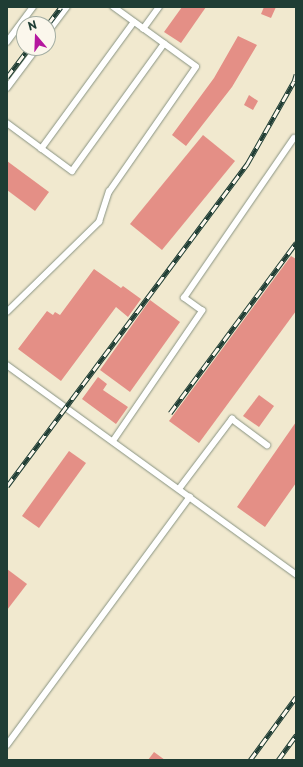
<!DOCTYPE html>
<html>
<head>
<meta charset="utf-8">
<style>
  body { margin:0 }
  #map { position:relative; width:303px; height:767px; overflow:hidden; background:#f1e9cf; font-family:"Playpen Sans",sans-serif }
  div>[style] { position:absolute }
  .building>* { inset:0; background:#e48f86 }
  .roads { filter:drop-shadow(0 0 1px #889382) drop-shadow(0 0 1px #889382) }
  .service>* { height:5.5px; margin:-2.75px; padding:0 2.75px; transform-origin:2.75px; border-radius:2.75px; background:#fff }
  .rail>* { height:4.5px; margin-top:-2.25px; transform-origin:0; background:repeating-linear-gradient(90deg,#fbf7ec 0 9px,#1f3d34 0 18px); box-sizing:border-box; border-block:1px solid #1f3d34 }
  span { translate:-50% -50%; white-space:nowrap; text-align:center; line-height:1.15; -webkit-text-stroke:3px #fbf7ec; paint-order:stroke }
  .frame { position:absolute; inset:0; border:8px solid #1f3d34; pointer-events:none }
  .north { position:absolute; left:16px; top:16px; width:40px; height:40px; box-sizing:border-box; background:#fbf7ec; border:1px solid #a3ada2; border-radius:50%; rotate:341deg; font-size:11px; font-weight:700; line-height:16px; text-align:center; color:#1f3d34 }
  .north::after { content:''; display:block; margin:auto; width:14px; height:18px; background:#b5179e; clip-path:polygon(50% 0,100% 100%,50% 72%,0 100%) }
</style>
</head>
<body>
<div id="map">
  <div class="building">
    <div style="clip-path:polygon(182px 7px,206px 7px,181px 43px,164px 32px)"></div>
    <div style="clip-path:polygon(264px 7px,276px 7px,271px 18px,261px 14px)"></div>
    <div style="clip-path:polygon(238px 36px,257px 45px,232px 87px,186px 146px,172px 135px,214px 78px)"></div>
    <div style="clip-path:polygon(249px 95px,258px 101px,253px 110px,244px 105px)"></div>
    <div style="clip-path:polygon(203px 135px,235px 161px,162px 250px,130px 224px)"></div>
    <div style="clip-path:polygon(7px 161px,49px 192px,35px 211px,7px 190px)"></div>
    <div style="clip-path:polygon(291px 256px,296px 259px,296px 311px,199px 443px,169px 421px)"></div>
    <div style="clip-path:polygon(94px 269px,121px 288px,123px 286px,141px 299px,128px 317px,116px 307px,61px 381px,18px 349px,47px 311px,53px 315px,55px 312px,60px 315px)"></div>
    <div style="clip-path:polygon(150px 300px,180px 322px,130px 392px,100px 370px)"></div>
    <div style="clip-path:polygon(98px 377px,107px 384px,103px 390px,128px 407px,116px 424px,82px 399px)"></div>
    <div style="clip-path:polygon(259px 395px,274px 406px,259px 427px,243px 416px)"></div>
    <div style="clip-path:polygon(296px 422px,296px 483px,265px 527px,237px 507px)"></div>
    <div style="clip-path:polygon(69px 451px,86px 463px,39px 528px,22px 516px)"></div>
    <div style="clip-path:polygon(7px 569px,27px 584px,7px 610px)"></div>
    <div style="clip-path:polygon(154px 752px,165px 760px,148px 760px)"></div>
  </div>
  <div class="roads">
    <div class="service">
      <div style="left:143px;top:29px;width:27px;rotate:-54deg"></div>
      <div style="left:48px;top:32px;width:31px;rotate:-53deg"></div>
      <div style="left:7px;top:42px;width:44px;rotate:-53.4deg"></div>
      <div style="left:7px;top:88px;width:50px;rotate:-53.1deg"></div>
      <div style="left:7px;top:123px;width:81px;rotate:36.4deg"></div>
      <div style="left:72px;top:171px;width:157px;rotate:-54.1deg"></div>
      <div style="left:41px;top:149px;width:157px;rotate:-53.8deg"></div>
      <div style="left:7px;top:312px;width:129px;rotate:-44.4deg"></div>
      <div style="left:99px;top:222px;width:32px;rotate:-72deg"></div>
      <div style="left:109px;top:192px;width:152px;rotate:-55.2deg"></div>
      <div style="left:196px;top:67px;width:102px;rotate:-144.1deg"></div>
      <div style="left:7px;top:365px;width:357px;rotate:35.9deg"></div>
      <div style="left:113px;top:441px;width:158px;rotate:-55.6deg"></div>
      <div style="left:202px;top:311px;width:22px;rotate:-144deg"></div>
      <div style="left:184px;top:298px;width:194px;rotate:-55.5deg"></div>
      <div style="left:179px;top:489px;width:88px;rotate:-52.9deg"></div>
      <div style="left:232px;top:419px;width:44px;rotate:36.6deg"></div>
      <div style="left:7px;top:745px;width:308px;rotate:-53.6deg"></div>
    </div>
  </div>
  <div class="rail">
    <div style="left:48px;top:24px;width:21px;rotate:-53deg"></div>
    <div style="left:7px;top:77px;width:36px;rotate:-53deg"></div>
    <div style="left:170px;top:413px;width:212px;rotate:-53.5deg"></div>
    <div style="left:7px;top:486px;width:402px;rotate:-53.3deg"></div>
    <div style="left:247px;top:164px;width:95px;rotate:-60.5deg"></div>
    <div style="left:294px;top:81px;width:7px;rotate:-74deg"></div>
    <div style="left:250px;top:760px;width:78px;rotate:-53.9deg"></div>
    <div style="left:278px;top:760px;width:31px;rotate:-54deg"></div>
  </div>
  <div class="frame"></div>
  <div class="north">N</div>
</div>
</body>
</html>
